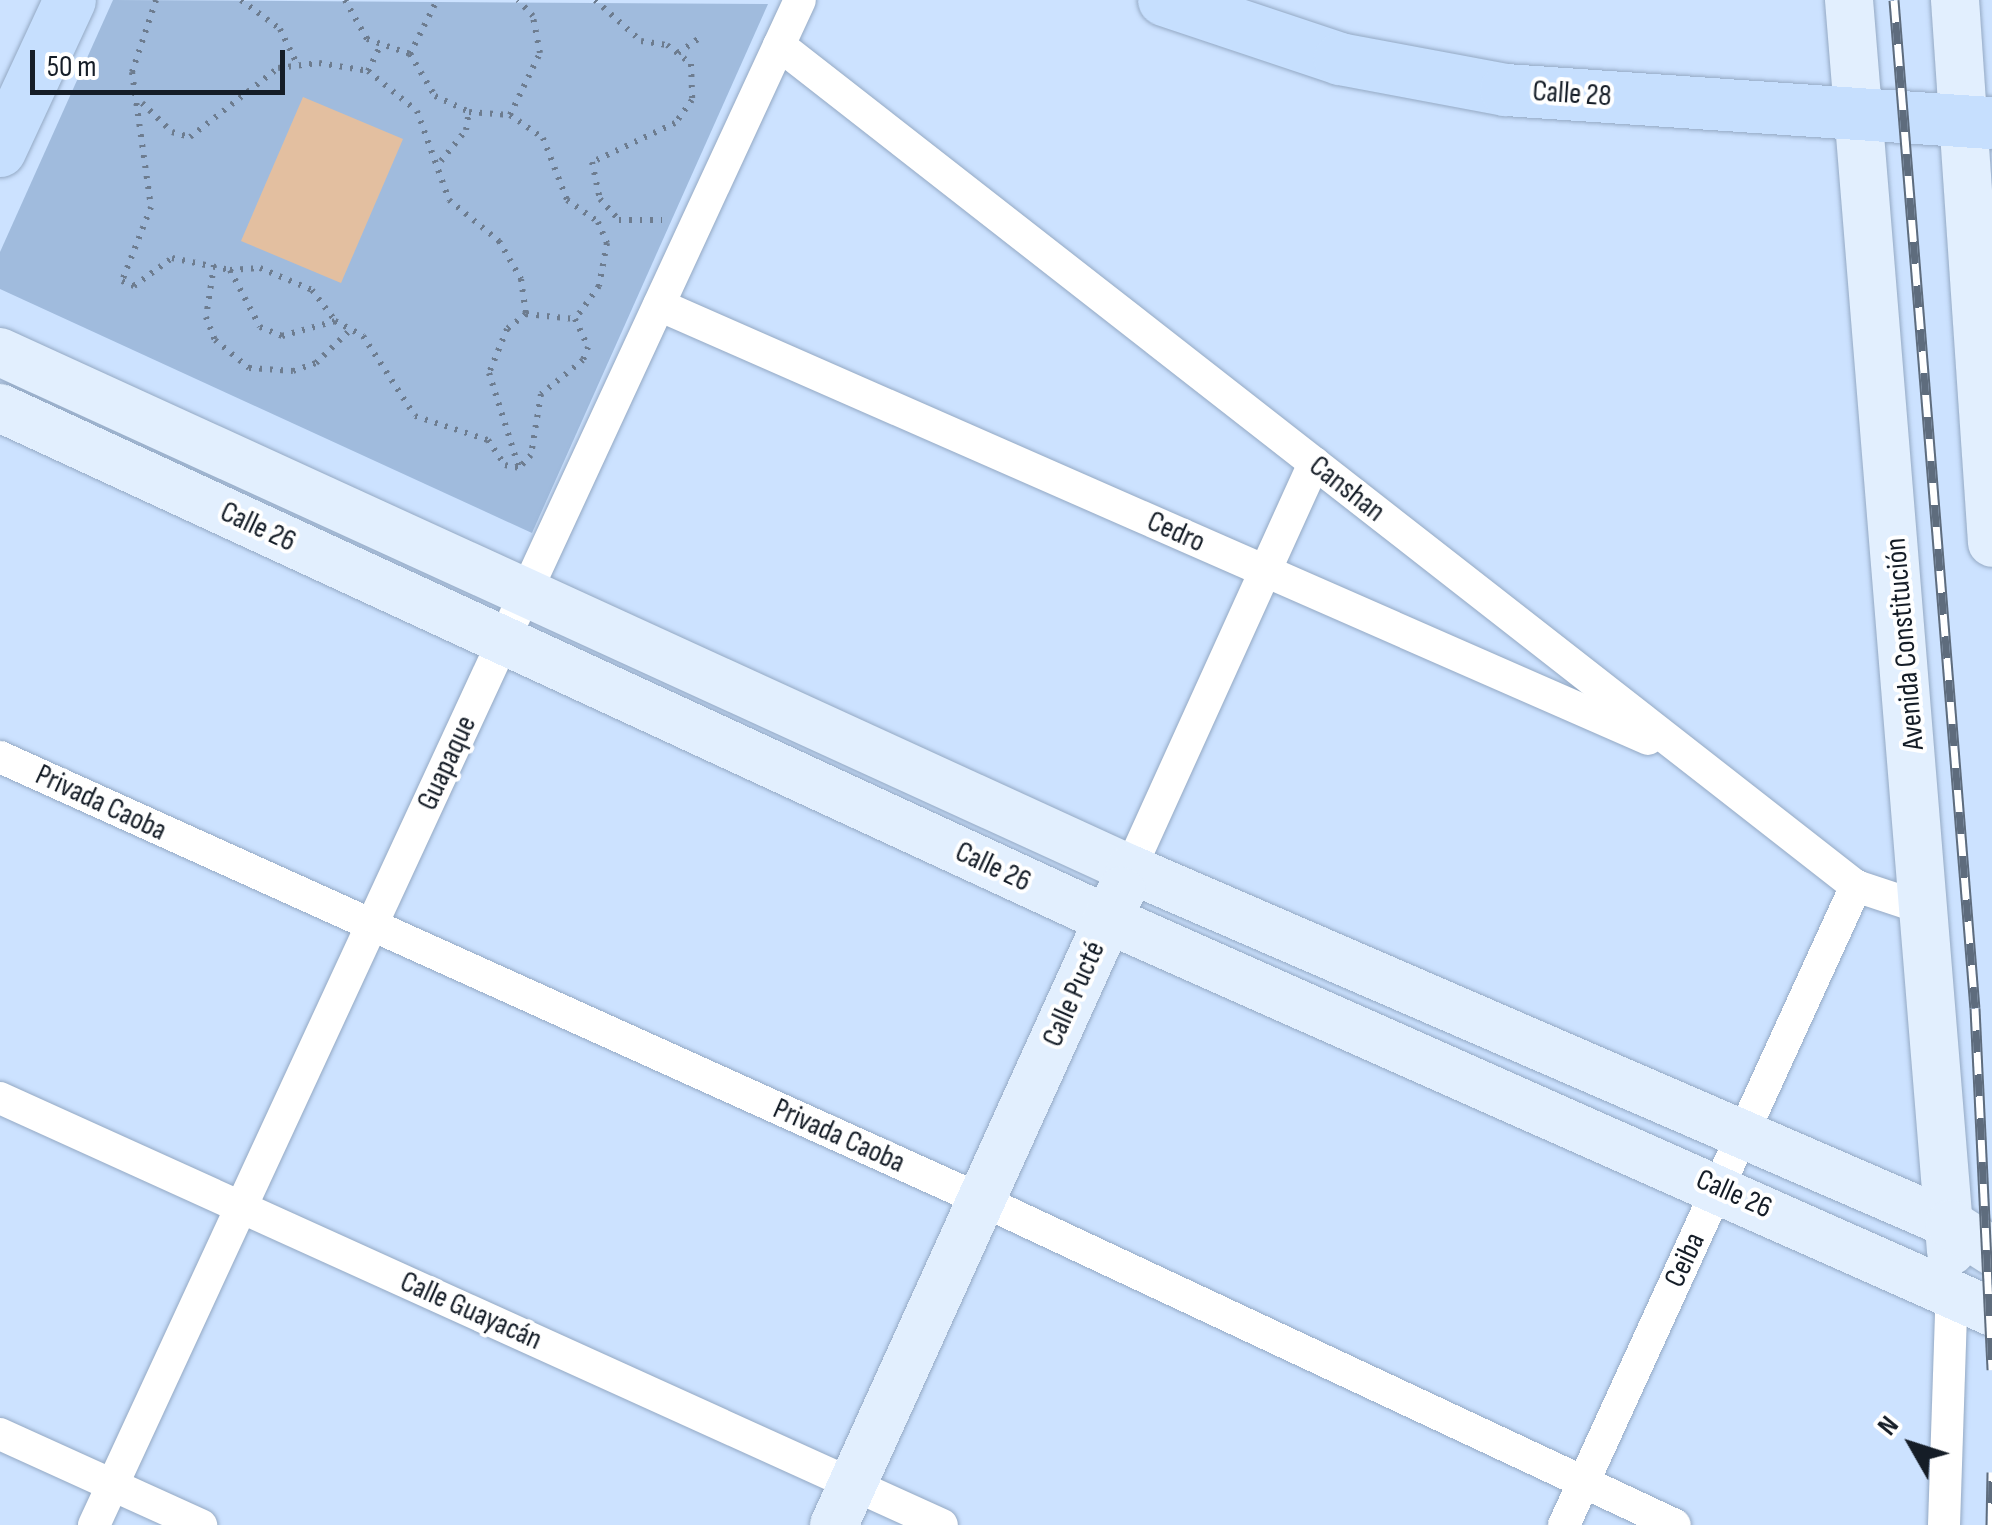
<!DOCTYPE html>
<html>
<head>
<meta charset="utf-8">
<style>
  body { margin:0 }
  #map { position:relative; width:1992px; height:1525px; overflow:hidden; background:#cce2ff; font-family:"Sofia Sans Condensed",sans-serif }
  div>[style] { position:absolute }
  .green>* { inset:0; background:#a0bbdd }
  .building>* { inset:0; background:#e3bfa0 }
  .path>* { height:6px; margin-top:-3px; transform-origin:0; background:repeating-linear-gradient(90deg,#6d7c8f 0 2.5px,transparent 0 10.5px) }
  .roads { filter:drop-shadow(0 0 2px #94a9c4) drop-shadow(0 0 2px #94a9c4) }
  .street>* { height:32px; margin:-16px; padding:0 16px; transform-origin:16px; border-radius:16px; background:#fff }
  .secondary>* { height:48px; margin:-24px; padding:0 24px; transform-origin:24px; border-radius:24px; background:#e2effe }
  .primary>* { height:52px; margin:-26px; padding:0 26px; transform-origin:26px; border-radius:26px; background:#c6dffe }
  .rail>* { height:11px; margin-top:-5.5px; transform-origin:0; background:repeating-linear-gradient(90deg,#fff 0 22px,#5e6c7d 0 44px); box-sizing:border-box; border-block:2px solid #5e6c7d }
  span { translate:-50% -50%; white-space:nowrap; text-align:center; line-height:1.15; -webkit-text-stroke:8px #fff; paint-order:stroke }
  .street-label { font-size:30px; color:#151d27 }
  .north { position:absolute; left:1862px; top:1395px; width:100px; height:100px; -webkit-text-stroke:8px #fff; paint-order:stroke; rotate:309deg; font-size:28px; font-weight:700; line-height:40px; text-align:center; color:#151d27 }
  .north::after { content:''; display:block; margin:auto; width:35px; height:45px; background:#151d27; clip-path:polygon(50% 0,100% 100%,50% 72%,0 100%) }
  .scale { position:absolute; left:30px; top:50px; width:255px; height:45px; box-sizing:border-box; border:5px solid #151d27; border-top:0; padding-left:12px; font-size:30px; line-height:35px; white-space:nowrap; color:#151d27; -webkit-text-stroke:8px #fff; paint-order:stroke }
</style>
</head>
<body>
<div id="map">
  <div class="green">
    <div style="clip-path:polygon(113px 0,768px 4px,532px 533px,0 289px,0 252px)"></div>
  </div>
  <div class="building">
    <div style="clip-path:polygon(303px 97px,403px 139px,341px 283px,241px 241px)"></div>
  </div>
  <div class="path">
    <div style="left:156px;top:0;width:76px;rotate:108.4deg"></div>
    <div style="left:132px;top:72px;width:136px;rotate:82deg"></div>
    <div style="left:151px;top:207px;width:79px;rotate:111.4deg"></div>
    <div style="left:122px;top:281px;width:13px;rotate:23deg"></div>
    <div style="left:134px;top:286px;width:47px;rotate:-36.4deg"></div>
    <div style="left:172px;top:258px;width:59px;rotate:11.7deg"></div>
    <div style="left:230px;top:270px;width:64px;rotate:62.2deg"></div>
    <div style="left:260px;top:327px;width:24px;rotate:22deg"></div>
    <div style="left:282px;top:336px;width:55px;rotate:-15.8deg"></div>
    <div style="left:335px;top:321px;width:32px;rotate:28deg"></div>
    <div style="left:363px;top:336px;width:95px;rotate:57deg"></div>
    <div style="left:415px;top:416px;width:77px;rotate:18.2deg"></div>
    <div style="left:488px;top:440px;width:30px;rotate:56deg"></div>
    <div style="left:505px;top:465px;width:14px;rotate:12deg"></div>
    <div style="left:241px;top:0;width:49px;rotate:36.6deg"></div>
    <div style="left:280px;top:29px;width:39px;rotate:64deg"></div>
    <div style="left:345px;top:0;width:45px;rotate:60.6deg"></div>
    <div style="left:367px;top:39px;width:46px;rotate:19.2deg"></div>
    <div style="left:410px;top:54px;width:49px;rotate:59.2deg"></div>
    <div style="left:435px;top:96px;width:38px;rotate:25deg"></div>
    <div style="left:469px;top:112px;width:41px;rotate:4.2deg"></div>
    <div style="left:510px;top:115px;width:40px;rotate:34.9deg"></div>
    <div style="left:543px;top:138px;width:66px;rotate:68.8deg"></div>
    <div style="left:567px;top:200px;width:38px;rotate:35deg"></div>
    <div style="left:598px;top:222px;width:23px;rotate:67deg"></div>
    <div style="left:607px;top:243px;width:44px;rotate:100.5deg"></div>
    <div style="left:599px;top:286px;width:41px;rotate:126deg"></div>
    <div style="left:575px;top:319px;width:31px;rotate:65deg"></div>
    <div style="left:588px;top:347px;width:14px;rotate:111deg"></div>
    <div style="left:583px;top:360px;width:54px;rotate:141deg"></div>
    <div style="left:541px;top:394px;width:62px;rotate:99.3deg"></div>
    <div style="left:531px;top:455px;width:16px;rotate:133deg"></div>
    <div style="left:595px;top:0;width:62px;rotate:41.7deg"></div>
    <div style="left:641px;top:41px;width:26px;rotate:9deg"></div>
    <div style="left:667px;top:45px;width:31px;rotate:38deg"></div>
    <div style="left:691px;top:64px;width:36px;rotate:88deg"></div>
    <div style="left:692px;top:100px;width:29px;rotate:126deg"></div>
    <div style="left:675px;top:123px;width:92px;rotate:154.8deg"></div>
    <div style="left:592px;top:162px;width:38px;rotate:78deg"></div>
    <div style="left:600px;top:199px;width:28px;rotate:48deg"></div>
    <div style="left:619px;top:220px;width:43px"></div>
    <div style="left:678px;top:53px;width:24px;rotate:-35deg"></div>
    <div style="left:410px;top:54px;width:60px;rotate:-63.4deg"></div>
    <div style="left:368px;top:71px;width:25px;rotate:-64deg"></div>
    <div style="left:142px;top:103px;width:42px;rotate:44deg"></div>
    <div style="left:172px;top:132px;width:19px;rotate:16deg"></div>
    <div style="left:190px;top:137px;width:112px;rotate:-38.1deg"></div>
    <div style="left:278px;top:68px;width:41px;rotate:-7deg"></div>
    <div style="left:319px;top:63px;width:50px;rotate:9.3deg"></div>
    <div style="left:368px;top:71px;width:63px;rotate:39.2deg"></div>
    <div style="left:417px;top:111px;width:95px;rotate:70.2deg"></div>
    <div style="left:449px;top:200px;width:65px;rotate:39.4deg"></div>
    <div style="left:499px;top:241px;width:44px;rotate:59.9deg"></div>
    <div style="left:521px;top:279px;width:35px;rotate:82deg"></div>
    <div style="left:526px;top:314px;width:24px;rotate:142deg"></div>
    <div style="left:507px;top:329px;width:48px;rotate:112.2deg"></div>
    <div style="left:489px;top:373px;width:100px;rotate:72.5deg"></div>
    <div style="left:510px;top:115px;width:69px;rotate:-64.2deg"></div>
    <div style="left:540px;top:53px;width:38px;rotate:-101deg"></div>
    <div style="left:533px;top:16px;width:22px;rotate:-133deg"></div>
    <div style="left:441px;top:161px;width:40px;rotate:-51deg"></div>
    <div style="left:466px;top:130px;width:18px;rotate:-81deg"></div>
    <div style="left:214px;top:265px;width:53px;rotate:98.7deg"></div>
    <div style="left:206px;top:317px;width:25px;rotate:69deg"></div>
    <div style="left:215px;top:340px;width:44px;rotate:39.5deg"></div>
    <div style="left:249px;top:368px;width:44px;rotate:3.9deg"></div>
    <div style="left:293px;top:371px;width:24px;rotate:-19deg"></div>
    <div style="left:316px;top:363px;width:47px;rotate:-44.1deg"></div>
    <div style="left:230px;top:270px;width:30px;rotate:-4deg"></div>
    <div style="left:260px;top:268px;width:56px;rotate:22.9deg"></div>
    <div style="left:312px;top:290px;width:39px;rotate:53deg"></div>
    <div style="left:526px;top:314px;width:49px;rotate:5.8deg"></div>
  </div>
  <div class="roads">
    <div class="street">
      <div style="left:779px;top:45px;width:1366px;rotate:37.99deg"></div>
      <div style="left:1856px;top:886px;width:76px;rotate:18.4deg"></div>
      <div style="left:659px;top:305px;width:1080px;rotate:23.69deg"></div>
      <div style="left:0;top:757px;width:1076px;rotate:24.3deg"></div>
      <div style="left:981px;top:1200px;width:766px;rotate:25.09deg"></div>
      <div style="left:1130px;top:869px;width:446px;rotate:-65.6deg"></div>
      <div style="left:0;top:1098px;width:1034px;rotate:24.38deg"></div>
      <div style="left:0;top:1434px;width:221px;rotate:24.4deg"></div>
      <div style="left:94px;top:1525px;width:1680px;rotate:-65.16deg"></div>
      <div style="left:1564px;top:1525px;width:703px;rotate:-65.44deg"></div>
      <div style="left:1944px;top:1525px;width:236px;rotate:-88.1deg"></div>
    </div>
    <div class="secondary">
      <div style="left:1849px;top:0;width:1255px;rotate:85.34deg"></div>
      <div style="left:1955px;top:0;width:544px;rotate:86.1deg"></div>
      <div style="left:0;top:352px;width:1243px;rotate:24.59deg"></div>
      <div style="left:1130px;top:869px;width:894px;rotate:23.41deg"></div>
      <div style="left:1950px;top:1224px;width:50px;rotate:32.7deg"></div>
      <div style="left:0;top:408px;width:1219px;rotate:24.78deg"></div>
      <div style="left:1107px;top:919px;width:968px;rotate:23.94deg"></div>
      <div style="left:834px;top:1525px;width:696px;rotate:-65.64deg"></div>
    </div>
    <div class="primary">
      <div style="left:1164px;top:0;width:186px;rotate:18.5deg"></div>
      <div style="left:1340px;top:59px;width:169px;rotate:10.6deg"></div>
      <div style="left:1506px;top:90px;width:487px;rotate:3.9deg"></div>
      <div style="left:0;top:151px;width:166px;rotate:-65.1deg"></div>
    </div>
  </div>
  <div class="rail">
    <div style="left:1894px;top:0;width:1011px;rotate:85.41deg"></div>
    <div style="left:1975px;top:1008px;width:362px;rotate:87.3deg"></div>
    <div style="left:1991px;top:1525px;width:53px;rotate:-88.9deg"></div>
  </div>
  <div class="street-label">
    <span style="left:1572px;top:94px;rotate:4deg">Calle 28</span>
    <span style="left:1347px;top:489px;rotate:38deg">Canshan</span>
    <span style="left:258px;top:527px;rotate:25deg">Calle 26</span>
    <span style="left:1176px;top:532px;rotate:24deg">Cedro</span>
    <span style="left:1905px;top:644px;rotate:-95deg">Avenida Constitución</span>
    <span style="left:447px;top:763px;rotate:-65deg">Guapaque</span>
    <span style="left:101px;top:803px;rotate:25deg">Privada Caoba</span>
    <span style="left:993px;top:867px;rotate:25deg">Calle 26</span>
    <span style="left:1074px;top:994px;rotate:-66deg">Calle Pucté</span>
    <span style="left:839px;top:1136px;rotate:24deg">Privada Caoba</span>
    <span style="left:1734px;top:1194px;rotate:24deg">Calle 26</span>
    <span style="left:1685px;top:1260px;rotate:-65deg">Ceiba</span>
    <span style="left:471px;top:1311px;rotate:24deg">Calle Guayacán</span>
  </div>
  <div class="north">N</div>
  <div class="scale">50 m</div>
</div>
</body>
</html>
